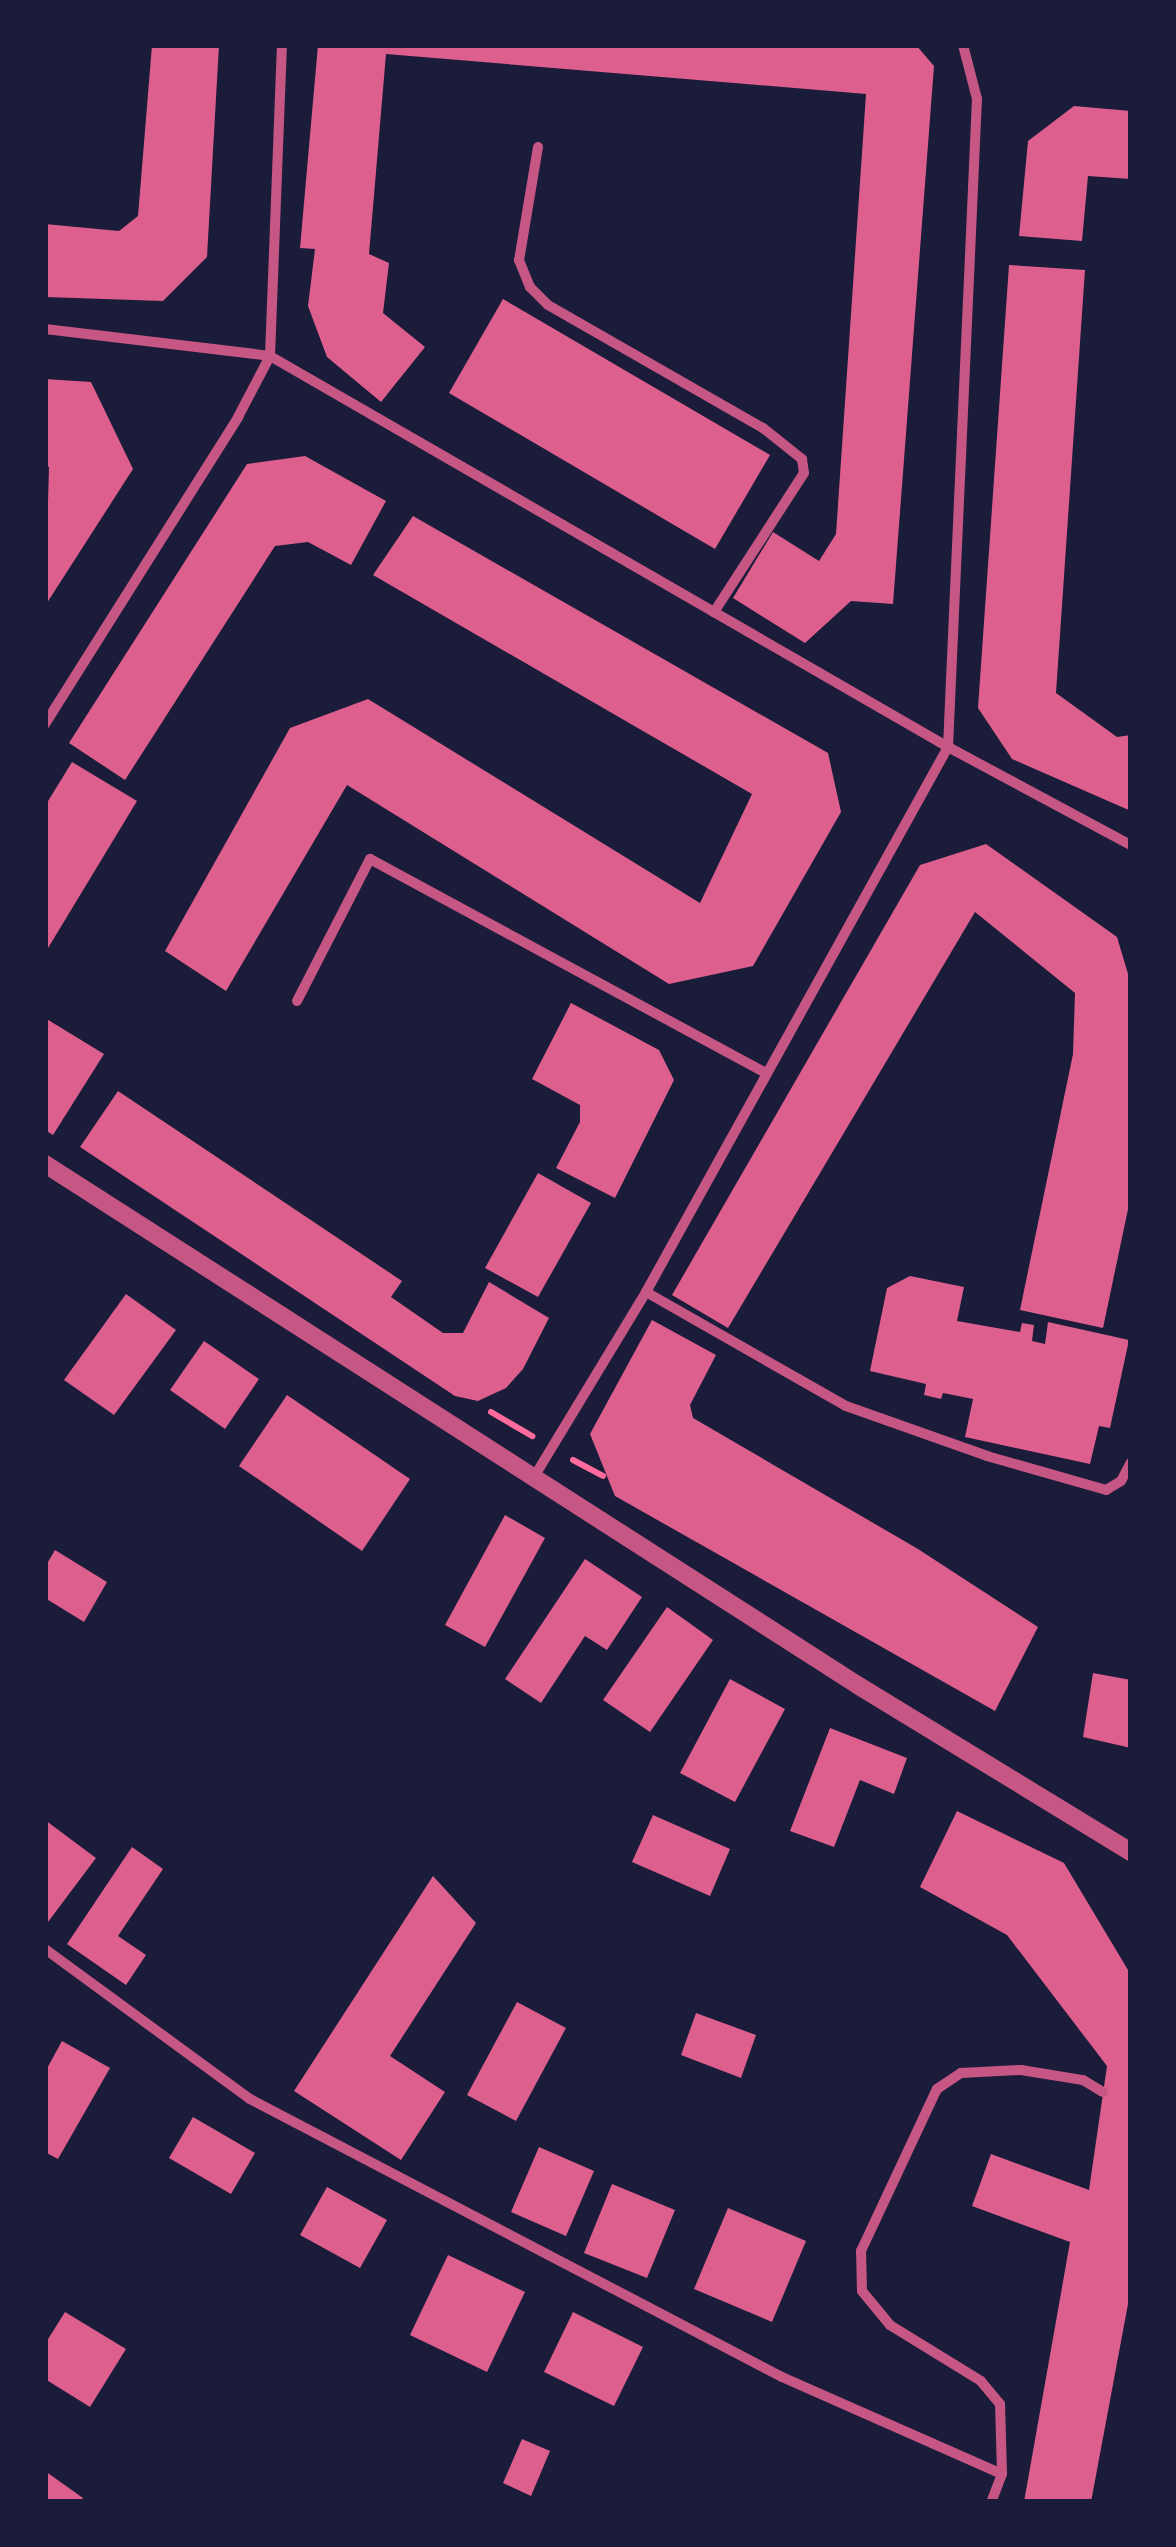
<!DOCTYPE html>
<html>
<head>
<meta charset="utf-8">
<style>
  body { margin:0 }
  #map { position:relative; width:1176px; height:2547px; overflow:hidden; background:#1b1b3a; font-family:Mulish,sans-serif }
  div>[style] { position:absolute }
  .building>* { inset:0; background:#dd5f8e }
  .path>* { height:6px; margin:-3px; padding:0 3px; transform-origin:3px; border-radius:3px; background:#ff6b9d }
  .minor>* { height:10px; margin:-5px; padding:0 5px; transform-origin:5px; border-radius:5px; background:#c65784 }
  .tertiary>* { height:18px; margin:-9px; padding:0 9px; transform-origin:9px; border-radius:9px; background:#c65784 }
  span { translate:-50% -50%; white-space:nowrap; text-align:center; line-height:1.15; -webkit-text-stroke:9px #1b1b3a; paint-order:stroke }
  .frame { position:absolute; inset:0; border:48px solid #1b1b3a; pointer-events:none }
</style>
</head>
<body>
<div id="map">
  <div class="building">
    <div style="clip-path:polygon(152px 45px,219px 45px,207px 257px,163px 301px,45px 297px,45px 224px,119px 231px,138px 216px)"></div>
    <div style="clip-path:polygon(318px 45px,916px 45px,934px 66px,893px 604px,851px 601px,805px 643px,733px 598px,773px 532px,819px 561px,836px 534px,866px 94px,386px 54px,369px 254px,389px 263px,383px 313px,425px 347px,381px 402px,327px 357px,308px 306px,315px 249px,300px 248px)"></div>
    <div style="clip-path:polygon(1074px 106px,1131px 111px,1131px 179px,1088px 176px,1082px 241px,1019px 236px,1028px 141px)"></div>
    <div style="clip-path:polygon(1009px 265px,1085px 270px,1056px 693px,1117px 737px,1131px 735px,1131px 811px,1012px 759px,978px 708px)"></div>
    <div style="clip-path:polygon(503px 299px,770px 455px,715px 549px,449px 393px)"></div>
    <div style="clip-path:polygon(45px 379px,91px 382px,133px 469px,45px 606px,49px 467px,45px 466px)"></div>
    <div style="clip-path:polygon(305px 456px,386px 501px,351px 565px,308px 542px,275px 546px,125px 780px,69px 743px,247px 464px)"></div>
    <div style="clip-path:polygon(413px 516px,828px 753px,841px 812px,753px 966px,669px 984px,347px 785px,226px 991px,165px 951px,290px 728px,368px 699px,700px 903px,752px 794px,373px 575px)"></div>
    <div style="clip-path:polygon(72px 762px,137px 801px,45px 953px,45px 806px)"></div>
    <div style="clip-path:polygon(986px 844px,1117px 937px,1131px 984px,1131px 1195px,1103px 1328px,1020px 1310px,1073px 1054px,1075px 993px,975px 912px,728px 1328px,672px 1295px,920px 865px)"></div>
    <div style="clip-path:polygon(571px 1003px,659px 1050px,674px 1080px,615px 1198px,556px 1168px,580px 1122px,580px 1105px,532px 1079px)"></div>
    <div style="clip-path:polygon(45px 1018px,104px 1054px,53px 1135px,45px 1130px)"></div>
    <div style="clip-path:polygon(118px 1091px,402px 1281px,391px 1297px,443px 1333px,463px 1333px,489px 1282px,549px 1318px,523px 1369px,506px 1388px,478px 1401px,455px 1396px,80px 1147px)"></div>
    <div style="clip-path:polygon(538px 1173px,591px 1203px,538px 1297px,485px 1268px)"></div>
    <div style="clip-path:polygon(910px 1276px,964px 1287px,957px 1321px,1020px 1332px,1022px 1323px,1034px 1325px,1032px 1341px,1045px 1344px,1048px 1322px,1129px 1340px,1110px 1428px,1099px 1426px,1090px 1464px,965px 1437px,973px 1399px,943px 1393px,941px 1399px,924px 1395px,926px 1384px,870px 1371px,887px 1288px)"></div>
    <div style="clip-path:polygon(126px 1294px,176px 1330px,114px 1415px,64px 1380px)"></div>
    <div style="clip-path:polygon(652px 1320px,716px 1355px,690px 1405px,693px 1418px,918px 1549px,1038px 1627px,995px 1711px,615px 1496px,590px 1434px)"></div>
    <div style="clip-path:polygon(204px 1341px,259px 1379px,225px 1429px,170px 1390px)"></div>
    <div style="clip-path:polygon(287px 1395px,410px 1479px,362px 1551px,239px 1466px)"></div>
    <div style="clip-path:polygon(505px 1515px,545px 1538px,485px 1647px,445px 1625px)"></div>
    <div style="clip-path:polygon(55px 1550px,107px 1582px,84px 1622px,45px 1598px,45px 1567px)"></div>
    <div style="clip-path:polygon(585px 1559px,642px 1597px,607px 1650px,585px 1636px,541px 1703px,505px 1679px)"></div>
    <div style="clip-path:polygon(667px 1607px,713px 1640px,650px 1732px,603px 1700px)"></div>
    <div style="clip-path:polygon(1093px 1673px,1131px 1680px,1131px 1748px,1083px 1737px)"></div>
    <div style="clip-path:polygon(730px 1679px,785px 1709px,735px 1802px,680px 1773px)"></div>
    <div style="clip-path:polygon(830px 1728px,907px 1758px,894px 1794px,860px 1780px,834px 1847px,790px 1831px)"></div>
    <div style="clip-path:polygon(957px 1811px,1064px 1863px,1131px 1975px,1131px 2288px,1091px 2502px,1024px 2502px,1070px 2242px,972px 2206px,991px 2154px,1089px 2190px,1107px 2066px,1007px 1935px,920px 1887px)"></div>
    <div style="clip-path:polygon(653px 1815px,730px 1849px,710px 1896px,632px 1862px)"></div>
    <div style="clip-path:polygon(45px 1820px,96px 1858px,45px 1926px)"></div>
    <div style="clip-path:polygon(132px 1847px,163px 1869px,118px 1936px,146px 1955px,126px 1985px,67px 1944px)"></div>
    <div style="clip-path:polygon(433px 1876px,476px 1923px,390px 2056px,445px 2092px,401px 2160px,294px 2091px)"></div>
    <div style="clip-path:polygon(517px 2002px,566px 2028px,516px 2121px,467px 2095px)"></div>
    <div style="clip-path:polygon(696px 2013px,756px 2035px,741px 2078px,681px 2055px)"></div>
    <div style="clip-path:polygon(62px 2041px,110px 2068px,58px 2159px,45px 2152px,45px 2072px)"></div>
    <div style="clip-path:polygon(193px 2117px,255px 2153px,231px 2194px,169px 2158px)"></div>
    <div style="clip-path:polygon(539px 2147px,594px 2171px,566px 2236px,511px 2212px)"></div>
    <div style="clip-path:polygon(612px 2184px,675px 2210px,647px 2278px,584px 2253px)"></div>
    <div style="clip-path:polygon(327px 2187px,387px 2220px,360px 2268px,300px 2235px)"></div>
    <div style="clip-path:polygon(728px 2208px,806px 2241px,772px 2322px,694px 2289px)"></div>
    <div style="clip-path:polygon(448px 2255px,525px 2292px,487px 2372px,410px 2335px)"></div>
    <div style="clip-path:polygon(65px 2312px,126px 2349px,90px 2407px,45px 2379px,45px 2344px)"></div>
    <div style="clip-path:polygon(573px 2312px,643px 2347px,614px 2406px,544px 2372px)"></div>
    <div style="clip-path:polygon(522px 2439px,550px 2451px,531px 2496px,503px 2483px)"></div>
    <div style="clip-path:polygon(45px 2471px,83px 2498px,80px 2502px,45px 2502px)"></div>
  </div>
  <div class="path">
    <div style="left:491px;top:1412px;width:48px;rotate:30.3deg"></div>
    <div style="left:573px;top:1460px;width:34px;rotate:28deg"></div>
  </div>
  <div class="minor">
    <div style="left:538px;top:147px;width:115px;rotate:99.5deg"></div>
    <div style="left:519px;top:260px;width:29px;rotate:68deg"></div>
    <div style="left:530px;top:287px;width:25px;rotate:45deg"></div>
    <div style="left:548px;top:305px;width:248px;rotate:29.8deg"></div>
    <div style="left:763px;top:428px;width:50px;rotate:38.5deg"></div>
    <div style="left:802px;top:459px;width:14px;rotate:82deg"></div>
    <div style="left:804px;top:473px;width:166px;rotate:122.9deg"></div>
    <div style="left:45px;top:329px;width:227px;rotate:6.8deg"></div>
    <div style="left:270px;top:356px;width:783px;rotate:29.97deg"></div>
    <div style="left:948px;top:747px;width:208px;rotate:28.2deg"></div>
    <div style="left:45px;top:724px;width:363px;rotate:-57.8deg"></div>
    <div style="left:238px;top:417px;width:69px;rotate:-62.3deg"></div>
    <div style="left:270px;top:356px;width:311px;rotate:-87.8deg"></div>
    <div style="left:297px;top:1001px;width:160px;rotate:-62.8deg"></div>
    <div style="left:370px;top:859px;width:451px;rotate:28.4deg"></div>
    <div style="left:646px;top:1292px;width:230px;rotate:29.7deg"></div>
    <div style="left:846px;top:1406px;width:150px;rotate:19.5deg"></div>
    <div style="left:987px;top:1456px;width:124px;rotate:15.9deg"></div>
    <div style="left:1106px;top:1490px;width:17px;rotate:-31deg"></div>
    <div style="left:1121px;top:1481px;width:21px;rotate:-62deg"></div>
    <div style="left:534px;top:1477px;width:216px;rotate:-58.8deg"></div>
    <div style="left:646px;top:1292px;width:623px;rotate:-61.01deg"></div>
    <div style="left:948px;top:747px;width:649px;rotate:-87.44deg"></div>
    <div style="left:977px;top:99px;width:56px;rotate:-104.5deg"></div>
    <div style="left:45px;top:1949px;width:254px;rotate:36.2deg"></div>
    <div style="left:250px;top:2099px;width:600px;rotate:27.59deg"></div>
    <div style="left:782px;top:2377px;width:240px;rotate:23.8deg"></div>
    <div style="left:1002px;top:2474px;width:30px;rotate:111deg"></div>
    <div style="left:1002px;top:2474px;width:70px;rotate:-91.6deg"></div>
    <div style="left:1000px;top:2404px;width:30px;rotate:-130deg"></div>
    <div style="left:981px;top:2381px;width:107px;rotate:-148.4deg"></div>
    <div style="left:890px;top:2325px;width:44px;rotate:-129.5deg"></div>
    <div style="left:862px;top:2291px;width:40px;rotate:-91.4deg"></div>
    <div style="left:861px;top:2251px;width:179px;rotate:-64.9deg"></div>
    <div style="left:937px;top:2089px;width:29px;rotate:-34deg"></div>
    <div style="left:961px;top:2073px;width:60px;rotate:-2.9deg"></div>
    <div style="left:1021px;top:2070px;width:63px;rotate:9.2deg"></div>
    <div style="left:1083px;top:2080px;width:23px;rotate:31deg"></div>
  </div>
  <div class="tertiary">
    <div style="left:45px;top:1164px;width:967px;rotate:32.67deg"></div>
    <div style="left:859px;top:1686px;width:319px;rotate:31.4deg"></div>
  </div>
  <div class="frame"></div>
</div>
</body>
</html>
